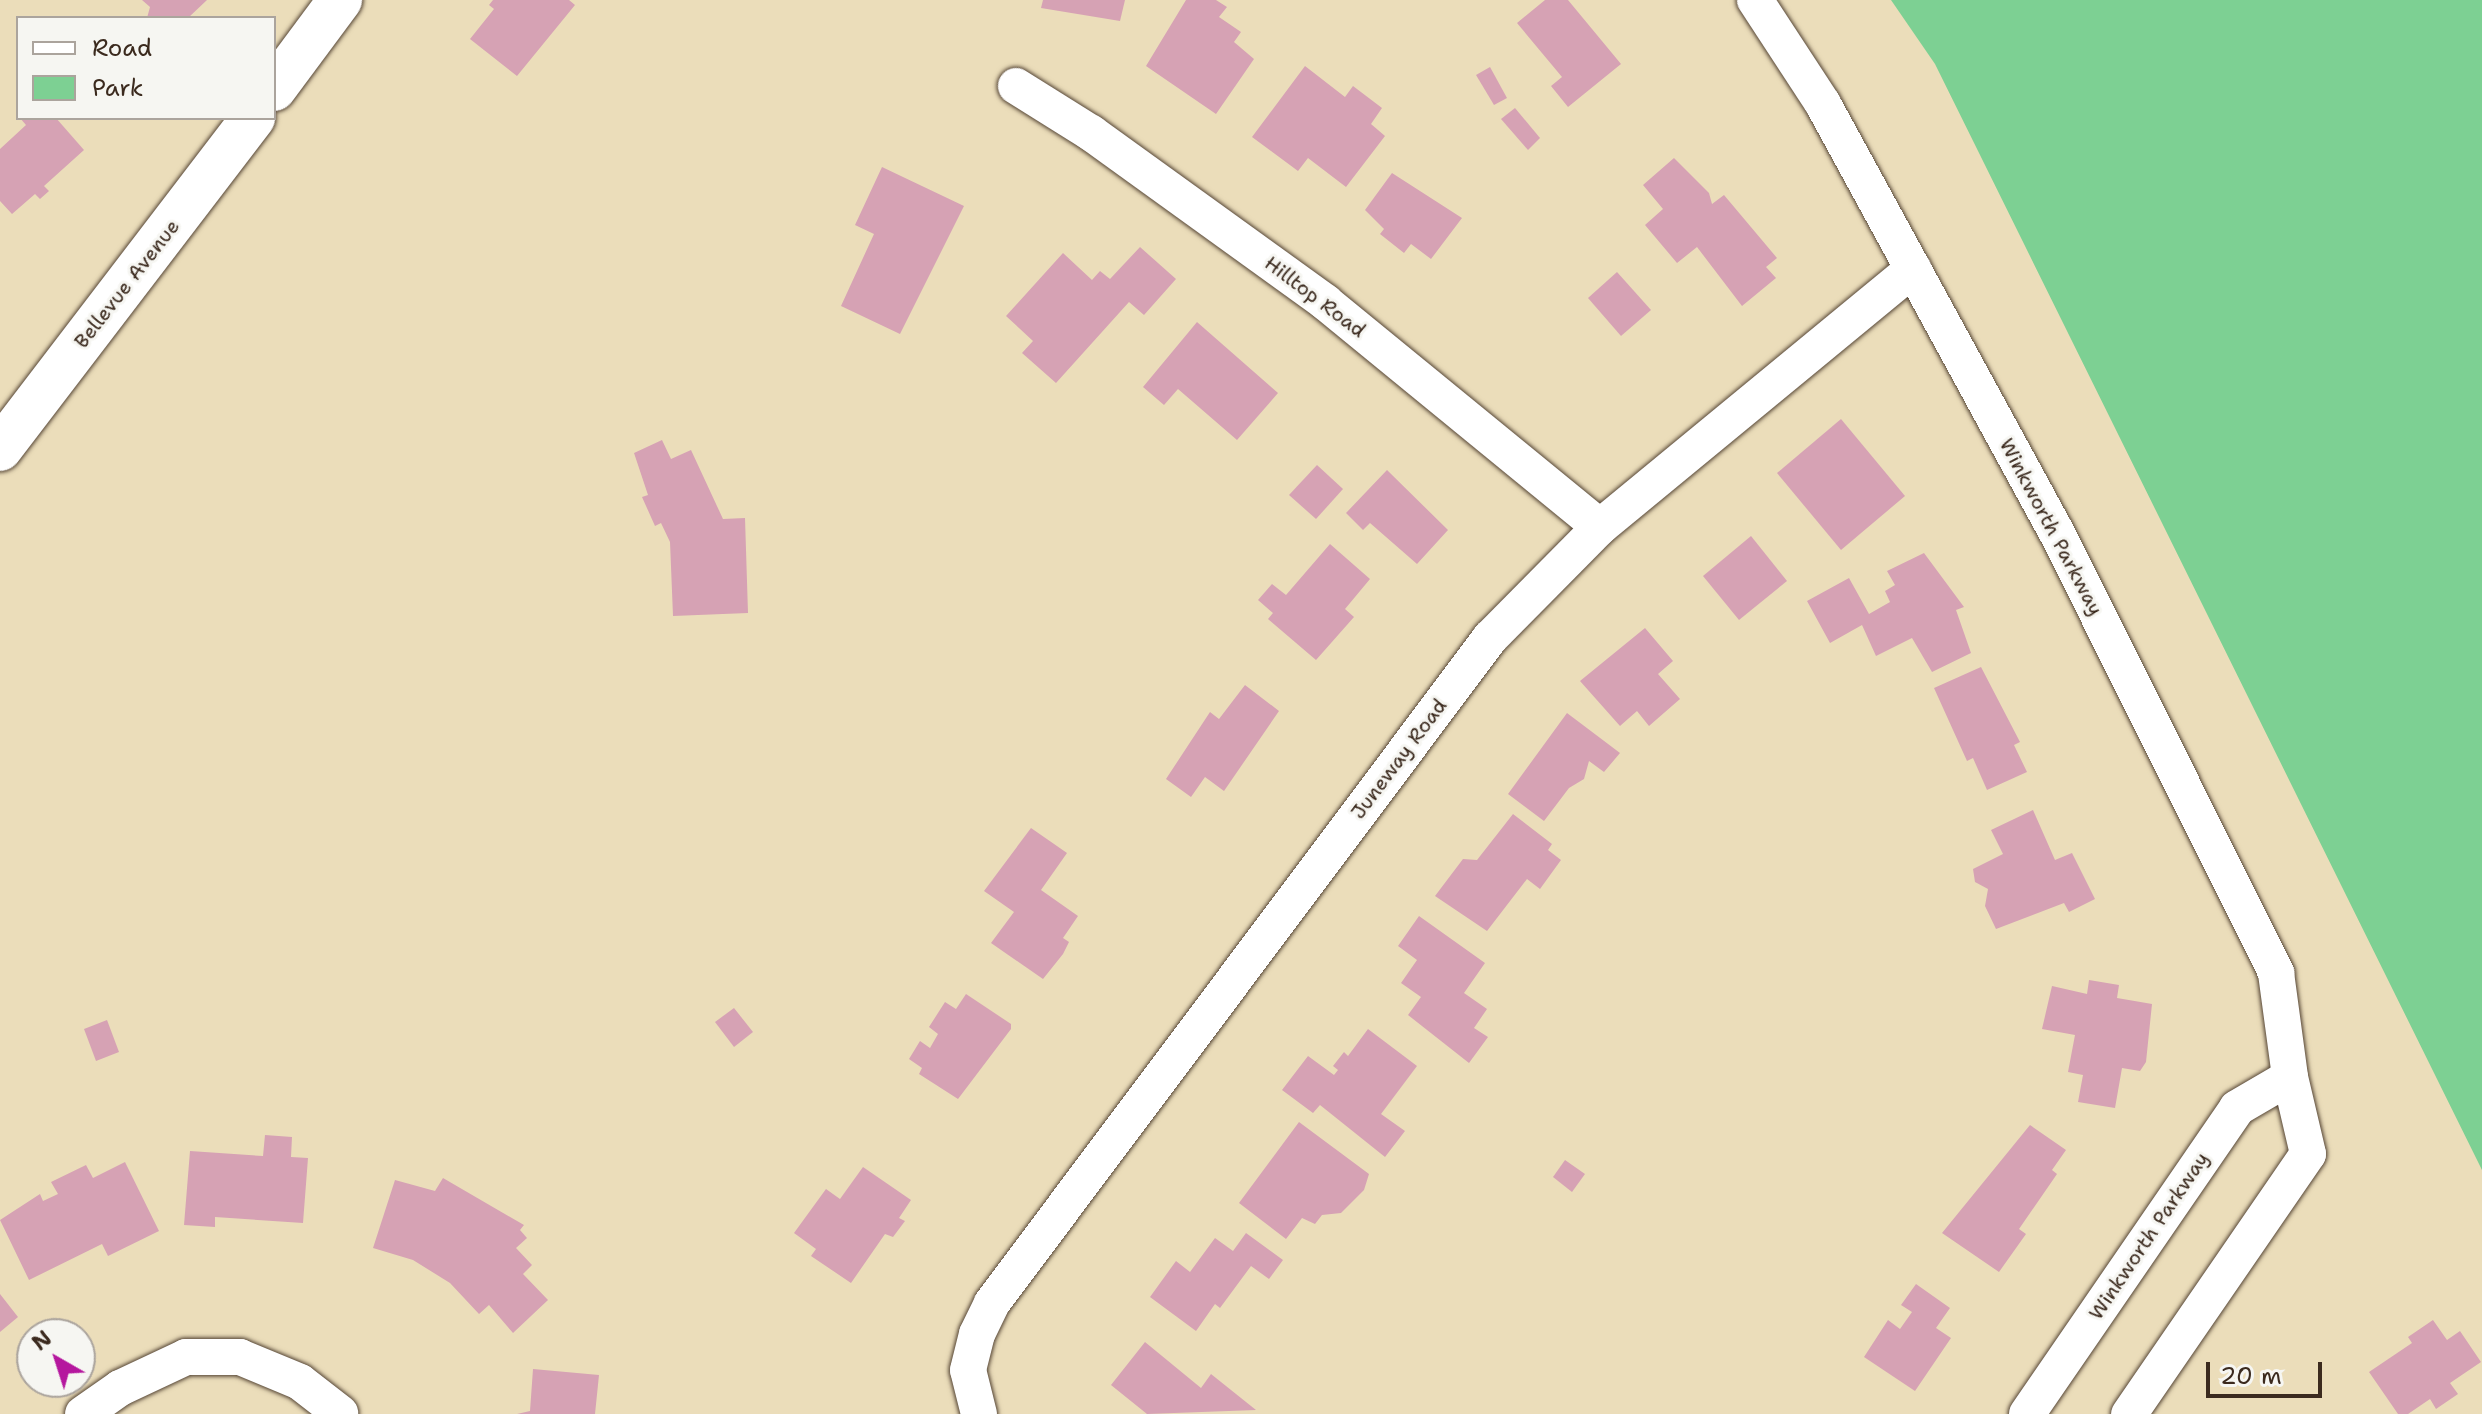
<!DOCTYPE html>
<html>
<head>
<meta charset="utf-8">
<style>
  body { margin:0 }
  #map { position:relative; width:2482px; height:1414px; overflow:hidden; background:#ebddba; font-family:"Shantell Sans",sans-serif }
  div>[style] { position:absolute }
  .green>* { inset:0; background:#7dd093 }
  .building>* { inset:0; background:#d6a2b4 }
  .roads { filter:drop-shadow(0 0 2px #554535) drop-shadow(0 0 2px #554535) }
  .street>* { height:36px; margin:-18px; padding:0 18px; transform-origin:18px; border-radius:18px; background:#fff }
  .secondary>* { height:44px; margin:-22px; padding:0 22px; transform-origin:22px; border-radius:22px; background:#fff }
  span { translate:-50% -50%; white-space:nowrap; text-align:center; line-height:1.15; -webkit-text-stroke:6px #f6f6f2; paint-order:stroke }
  .street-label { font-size:20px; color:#3b2a1e }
  .legend { position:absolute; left:16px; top:16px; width:260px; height:104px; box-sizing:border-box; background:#f6f6f2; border:2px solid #aba49d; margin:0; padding:10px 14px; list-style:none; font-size:24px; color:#3b2a1e }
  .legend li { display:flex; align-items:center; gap:16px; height:40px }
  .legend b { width:40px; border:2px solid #aba49d }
  .north { position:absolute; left:16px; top:1318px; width:80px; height:80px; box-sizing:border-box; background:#f6f6f2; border:2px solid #aba49d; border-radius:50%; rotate:321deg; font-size:22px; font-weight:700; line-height:32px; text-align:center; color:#3b2a1e }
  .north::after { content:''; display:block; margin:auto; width:28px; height:36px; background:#b5179e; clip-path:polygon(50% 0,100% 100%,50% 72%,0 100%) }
  .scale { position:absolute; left:2206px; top:1362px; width:116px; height:36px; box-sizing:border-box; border:4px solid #3b2a1e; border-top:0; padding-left:10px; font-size:24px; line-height:28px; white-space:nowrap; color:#3b2a1e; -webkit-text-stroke:6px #f6f6f2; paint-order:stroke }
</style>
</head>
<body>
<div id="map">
  <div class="green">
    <div style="clip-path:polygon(1891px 0,2482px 0,2482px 1170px,1935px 64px)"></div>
  </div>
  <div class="building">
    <div style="clip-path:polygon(142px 0,207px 0,188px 18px,147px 18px,150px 7px)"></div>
    <div style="clip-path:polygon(493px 0,569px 0,575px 5px,517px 76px,470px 39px,494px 9px,489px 5px)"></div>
    <div style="clip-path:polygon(1043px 0,1125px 0,1120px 21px,1041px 8px)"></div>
    <div style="clip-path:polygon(1186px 0,1216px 0,1227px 7px,1219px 17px,1241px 32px,1234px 42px,1254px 59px,1216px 114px,1146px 66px)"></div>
    <div style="clip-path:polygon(1545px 0,1568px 0,1621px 64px,1568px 107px,1551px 86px,1562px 77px,1517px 23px)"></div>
    <div style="clip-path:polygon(1305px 66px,1345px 97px,1353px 86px,1382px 108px,1371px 124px,1385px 136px,1346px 187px,1308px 158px,1298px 171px,1252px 137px)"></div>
    <div style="clip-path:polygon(1490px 67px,1507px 98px,1494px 105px,1476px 75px)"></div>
    <div style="clip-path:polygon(1515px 108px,1540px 138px,1528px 150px,1501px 119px)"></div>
    <div style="clip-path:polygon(20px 118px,56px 118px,84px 150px,44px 186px,49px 191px,40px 199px,35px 194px,12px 214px,0 201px,0 149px,26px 125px)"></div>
    <div style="clip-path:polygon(1674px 158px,1709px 193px,1712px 204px,1724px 195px,1777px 258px,1766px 267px,1776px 278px,1742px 306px,1697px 247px,1677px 263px,1645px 225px,1663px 209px,1643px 185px)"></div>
    <div style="clip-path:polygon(882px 167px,964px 206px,900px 334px,841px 306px,874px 234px,855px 225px)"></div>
    <div style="clip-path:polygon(1392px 173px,1462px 218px,1431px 259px,1411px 244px,1404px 253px,1380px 234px,1384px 229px,1365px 210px)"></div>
    <div style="clip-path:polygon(1140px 247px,1176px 279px,1144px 315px,1129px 302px,1056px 383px,1022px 353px,1033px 341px,1006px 316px,1063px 253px,1092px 280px,1100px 271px,1110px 279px)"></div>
    <div style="clip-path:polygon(1617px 272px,1651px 310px,1621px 336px,1588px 298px)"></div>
    <div style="clip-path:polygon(1197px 322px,1278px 393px,1237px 440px,1178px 389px,1164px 405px,1143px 387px)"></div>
    <div style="clip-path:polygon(1841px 419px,1905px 496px,1841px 550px,1777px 473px)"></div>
    <div style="clip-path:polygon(662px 440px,671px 459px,691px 450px,723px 519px,745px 518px,748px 613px,673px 616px,670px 542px,661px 523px,655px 526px,642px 497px,648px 495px,634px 453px)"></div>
    <div style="clip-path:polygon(1317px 465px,1343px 489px,1316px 519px,1289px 495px)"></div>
    <div style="clip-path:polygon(1387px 470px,1448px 530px,1417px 564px,1370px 523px,1363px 530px,1346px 513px)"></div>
    <div style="clip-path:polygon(1751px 536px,1787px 581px,1739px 620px,1703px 576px)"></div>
    <div style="clip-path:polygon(1330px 544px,1370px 579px,1345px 609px,1354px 617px,1316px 660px,1268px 619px,1273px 613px,1258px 600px,1272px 584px,1286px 595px)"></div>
    <div style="clip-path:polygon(1924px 553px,1964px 607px,1956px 610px,1971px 653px,1932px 672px,1912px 638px,1876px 656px,1862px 625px,1830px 643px,1807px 601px,1849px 578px,1869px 614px,1890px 602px,1885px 591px,1895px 585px,1887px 571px)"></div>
    <div style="clip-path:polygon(1645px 628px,1673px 661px,1658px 674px,1680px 699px,1649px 726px,1637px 711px,1620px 726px,1580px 681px)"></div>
    <div style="clip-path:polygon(1981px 667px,2020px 742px,2014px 745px,2027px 772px,1987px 790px,1973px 758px,1967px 761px,1934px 688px)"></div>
    <div style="clip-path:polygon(1245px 685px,1279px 711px,1224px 791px,1205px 777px,1191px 797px,1166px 779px,1210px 712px,1219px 719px)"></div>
    <div style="clip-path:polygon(1567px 713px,1620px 753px,1604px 772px,1589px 761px,1584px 779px,1569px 788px,1544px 821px,1508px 794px)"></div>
    <div style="clip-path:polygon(2033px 810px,2055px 860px,2072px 853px,2095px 899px,2069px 912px,2064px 903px,1996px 929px,1985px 906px,1988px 889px,1975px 882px,1973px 869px,2003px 854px,1991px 830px)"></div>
    <div style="clip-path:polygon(1513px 814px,1552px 844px,1548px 850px,1561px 860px,1540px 889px,1527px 879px,1487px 931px,1435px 896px,1463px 859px,1477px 860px)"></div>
    <div style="clip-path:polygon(1031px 828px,1067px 853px,1041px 890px,1078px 916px,1063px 938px,1069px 942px,1063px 954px,1043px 979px,991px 943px,1014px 912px,984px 891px)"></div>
    <div style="clip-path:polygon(1419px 916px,1485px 963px,1464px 993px,1487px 1009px,1474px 1028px,1488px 1037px,1469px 1063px,1408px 1015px,1421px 997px,1401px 983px,1417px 960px,1398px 946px)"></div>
    <div style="clip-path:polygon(2089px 980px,2119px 985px,2117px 998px,2152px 1004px,2146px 1062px,2140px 1071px,2122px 1068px,2115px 1108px,2078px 1102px,2083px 1075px,2068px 1072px,2075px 1035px,2042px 1029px,2052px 986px,2087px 994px)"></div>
    <div style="clip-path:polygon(966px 994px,1011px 1024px,1011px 1029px,958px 1099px,919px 1074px,922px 1068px,909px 1059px,920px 1041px,930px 1048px,938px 1034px,929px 1027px,945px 1002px,956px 1009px)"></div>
    <div style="clip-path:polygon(734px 1008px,753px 1032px,734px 1047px,715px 1022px)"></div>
    <div style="clip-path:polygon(107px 1020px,119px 1052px,96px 1061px,84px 1029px)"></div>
    <div style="clip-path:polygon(1368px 1029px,1417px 1066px,1381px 1114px,1405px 1131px,1385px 1157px,1320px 1105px,1313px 1113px,1282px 1090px,1308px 1056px,1334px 1075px,1338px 1070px,1333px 1066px,1344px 1052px,1348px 1056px)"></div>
    <div style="clip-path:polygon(1299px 1122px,1369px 1174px,1364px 1190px,1341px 1213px,1322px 1215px,1315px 1224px,1302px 1218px,1286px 1239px,1239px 1203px)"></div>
    <div style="clip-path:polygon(2030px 1125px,2066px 1150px,2052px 1170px,2057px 1174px,2019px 1229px,2026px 1234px,1999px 1272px,1942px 1233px)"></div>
    <div style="clip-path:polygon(265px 1135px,292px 1137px,291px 1157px,308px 1158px,303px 1223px,215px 1217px,215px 1227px,184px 1225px,190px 1151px,263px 1156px)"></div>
    <div style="clip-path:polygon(1565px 1160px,1585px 1174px,1572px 1192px,1553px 1177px)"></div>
    <div style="clip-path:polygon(125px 1162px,159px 1231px,108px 1256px,102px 1244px,29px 1280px,0 1220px,40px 1194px,43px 1201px,58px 1194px,51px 1182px,86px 1165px,93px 1178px)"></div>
    <div style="clip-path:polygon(863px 1167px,911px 1200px,899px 1218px,905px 1221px,893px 1237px,885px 1234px,851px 1283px,811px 1256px,816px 1249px,794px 1233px,826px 1189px,840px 1199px)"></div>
    <div style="clip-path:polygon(443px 1178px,524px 1225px,520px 1230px,527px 1238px,516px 1248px,532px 1265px,523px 1274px,548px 1300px,513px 1333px,489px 1305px,479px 1314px,450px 1283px,413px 1260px,373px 1248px,395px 1180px,435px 1191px)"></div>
    <div style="clip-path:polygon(1246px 1233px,1283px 1260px,1269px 1279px,1251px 1266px,1220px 1308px,1215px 1304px,1196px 1331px,1150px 1297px,1176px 1261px,1190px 1272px,1215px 1238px,1233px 1251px)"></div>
    <div style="clip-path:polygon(1916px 1284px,1950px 1308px,1936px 1328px,1951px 1338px,1915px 1391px,1864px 1357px,1888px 1320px,1900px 1329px,1912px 1312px,1901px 1305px)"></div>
    <div style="clip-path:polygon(0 1294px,18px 1317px,0 1332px)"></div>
    <div style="clip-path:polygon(2433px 1320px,2447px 1340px,2460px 1331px,2481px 1362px,2450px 1383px,2458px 1394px,2436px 1409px,2430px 1399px,2408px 1414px,2398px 1414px,2369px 1372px,2412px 1343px,2408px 1337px)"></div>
    <div style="clip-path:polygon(1145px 1342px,1201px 1388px,1211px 1374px,1256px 1410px,1147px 1414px,1111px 1385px)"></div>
    <div style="clip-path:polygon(533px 1369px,599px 1375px,595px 1414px,517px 1414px,530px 1411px)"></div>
  </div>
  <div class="roads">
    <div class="street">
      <div style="left:1755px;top:0;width:124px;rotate:56.8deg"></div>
      <div style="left:1823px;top:104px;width:486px;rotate:61.4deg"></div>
      <div style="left:2056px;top:531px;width:494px;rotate:63.5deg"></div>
      <div style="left:2276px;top:973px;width:105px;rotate:82.3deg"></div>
      <div style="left:2290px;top:1077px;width:79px;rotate:76.8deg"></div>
      <div style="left:2308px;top:1154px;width:316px;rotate:124.5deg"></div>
      <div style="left:1016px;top:86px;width:89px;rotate:32.1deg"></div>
      <div style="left:1091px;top:133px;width:289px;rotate:35.8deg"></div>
      <div style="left:1325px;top:302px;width:355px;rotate:39.3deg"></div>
      <div style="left:83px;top:1414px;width:45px;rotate:-35.1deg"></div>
      <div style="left:120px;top:1388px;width:73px;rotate:-25.2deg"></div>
      <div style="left:186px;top:1357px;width:54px"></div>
      <div style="left:240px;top:1357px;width:65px;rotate:22.6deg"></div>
      <div style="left:300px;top:1382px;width:51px;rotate:37.8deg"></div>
      <div style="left:979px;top:1414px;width:45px;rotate:-104deg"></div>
      <div style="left:968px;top:1370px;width:37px;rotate:-76deg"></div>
      <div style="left:977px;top:1334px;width:34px;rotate:-64deg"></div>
      <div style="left:992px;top:1303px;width:831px;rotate:-53.17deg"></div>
      <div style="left:1490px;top:638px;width:156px;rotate:-45.3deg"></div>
      <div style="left:1600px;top:527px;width:406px;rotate:-39.5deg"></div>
      <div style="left:2027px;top:1414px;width:371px;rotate:-55.5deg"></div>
      <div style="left:2237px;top:1108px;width:61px;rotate:-30.3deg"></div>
    </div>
    <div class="secondary">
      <div style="left:274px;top:89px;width:111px;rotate:-53.4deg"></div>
      <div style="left:0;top:449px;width:417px;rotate:-52.6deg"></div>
    </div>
  </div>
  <div class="street-label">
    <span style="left:127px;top:284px;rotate:-52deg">Bellevue Avenue</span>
    <span style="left:1315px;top:297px;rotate:37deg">Hilltop Road</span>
    <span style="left:2051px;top:527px;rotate:62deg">Winkworth Parkway</span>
    <span style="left:1399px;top:759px;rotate:-53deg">Juneway Road</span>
    <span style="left:2149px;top:1236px;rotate:-56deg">Winkworth Parkway</span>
  </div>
  <ul class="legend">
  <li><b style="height:10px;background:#fff"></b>Road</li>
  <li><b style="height:22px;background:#7dd093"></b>Park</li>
  </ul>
  <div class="north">N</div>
  <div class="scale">20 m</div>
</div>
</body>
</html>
